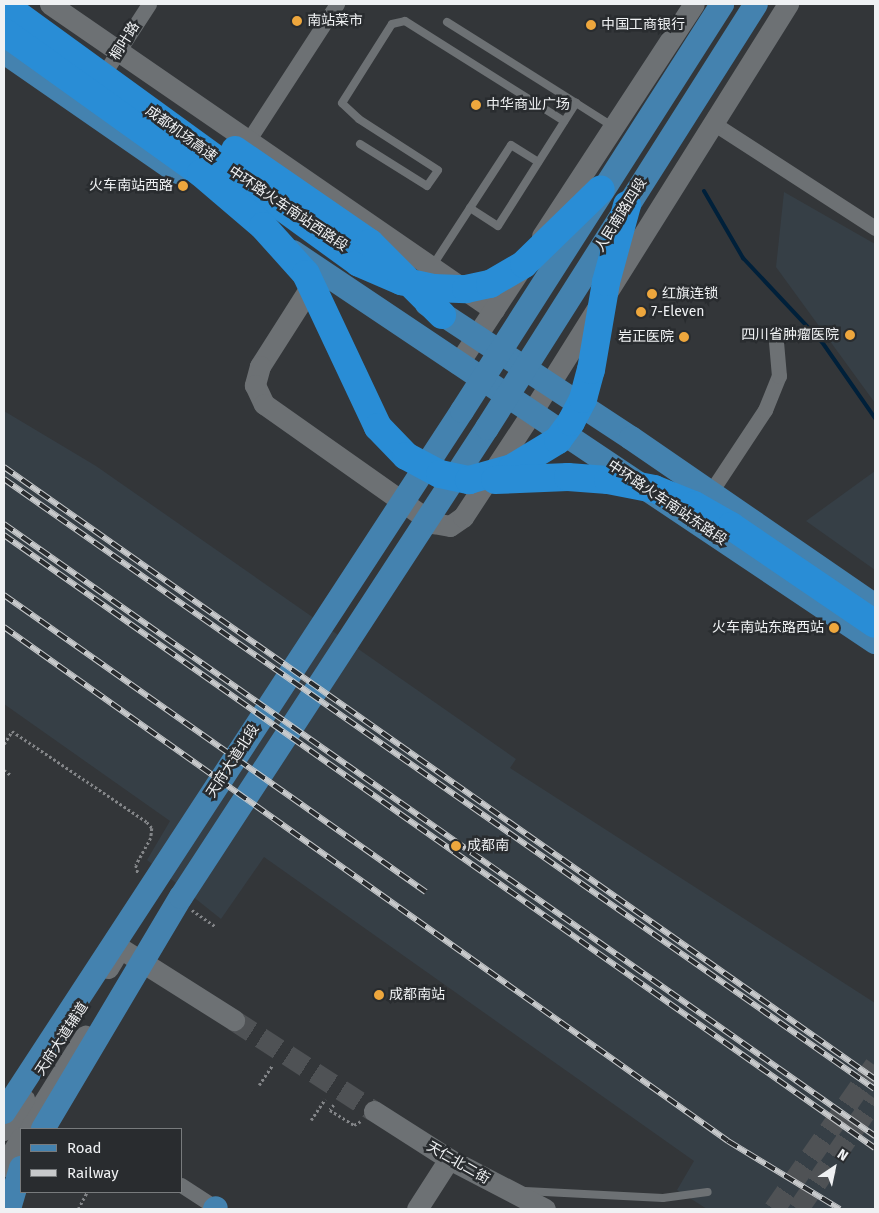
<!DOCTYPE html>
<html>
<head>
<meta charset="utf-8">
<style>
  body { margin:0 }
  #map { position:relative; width:879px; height:1213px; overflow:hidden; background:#333639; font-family:"Fira Sans","Noto Sans SC",sans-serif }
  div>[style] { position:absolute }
  .built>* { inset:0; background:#363f46 }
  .stream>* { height:4px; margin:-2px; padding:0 2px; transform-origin:2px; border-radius:2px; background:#00203a }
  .secondary-tunnel>* { height:21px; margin-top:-10.5px; transform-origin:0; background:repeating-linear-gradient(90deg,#4f5255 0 21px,transparent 0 32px) }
  .path>* { height:2.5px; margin-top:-1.25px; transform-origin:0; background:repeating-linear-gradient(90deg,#838588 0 2.5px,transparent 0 5px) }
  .lane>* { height:8px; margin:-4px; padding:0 4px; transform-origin:4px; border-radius:4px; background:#6d7174 }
  .street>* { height:15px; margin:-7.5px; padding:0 7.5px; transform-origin:7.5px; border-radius:7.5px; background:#6d7174 }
  .secondary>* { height:21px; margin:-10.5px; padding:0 10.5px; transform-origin:10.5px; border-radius:10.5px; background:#6d7174 }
  .primary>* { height:24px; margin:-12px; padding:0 12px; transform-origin:12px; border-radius:12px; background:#4482af }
  .highway>* { height:28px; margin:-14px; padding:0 14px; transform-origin:14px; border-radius:14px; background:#298dd6 }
  .rail>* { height:5.5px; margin-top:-2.75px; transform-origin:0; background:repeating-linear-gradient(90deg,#292c2f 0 11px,#c7c9cb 0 22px); box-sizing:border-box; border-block:1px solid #c7c9cb }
  .dots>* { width:14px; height:14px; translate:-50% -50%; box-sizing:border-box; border:2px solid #292c2f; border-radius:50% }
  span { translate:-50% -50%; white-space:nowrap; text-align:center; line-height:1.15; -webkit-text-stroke:5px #292c2f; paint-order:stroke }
  .poi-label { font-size:14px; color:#eff1f3 }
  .left { translate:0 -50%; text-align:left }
  .right { translate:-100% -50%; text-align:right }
  .street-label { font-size:14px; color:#eff1f3 }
  .frame { position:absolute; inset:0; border:5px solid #eff1f3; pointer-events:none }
  .legend { position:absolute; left:20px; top:1128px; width:162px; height:65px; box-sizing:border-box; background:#292c2f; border:1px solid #787b7d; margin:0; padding:6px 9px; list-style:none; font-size:15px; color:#eff1f3 }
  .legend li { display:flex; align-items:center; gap:10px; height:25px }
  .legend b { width:25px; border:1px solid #787b7d }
  .north { position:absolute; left:809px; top:1143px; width:50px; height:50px; -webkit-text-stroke:4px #292c2f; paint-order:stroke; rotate:34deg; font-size:14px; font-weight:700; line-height:20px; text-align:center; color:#eff1f3 }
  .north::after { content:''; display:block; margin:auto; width:18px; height:22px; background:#eff1f3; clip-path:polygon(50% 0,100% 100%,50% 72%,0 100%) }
</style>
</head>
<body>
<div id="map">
  <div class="built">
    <div style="clip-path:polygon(784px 192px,875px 244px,875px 403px,776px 267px)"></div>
    <div style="clip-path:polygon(4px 411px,96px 466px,516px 759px,510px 768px,875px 1003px,875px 1209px,707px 1209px,677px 1190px,694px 1161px,264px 857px,221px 919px,147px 860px,170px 821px,4px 704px)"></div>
    <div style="clip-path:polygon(875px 471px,875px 570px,806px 521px)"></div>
  </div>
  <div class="stream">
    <div style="left:704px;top:191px;width:78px;rotate:59.8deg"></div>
    <div style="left:743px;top:258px;width:115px;rotate:46.8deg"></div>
    <div style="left:822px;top:342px;width:93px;rotate:55.1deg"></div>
  </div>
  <div class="secondary-tunnel">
    <div style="left:234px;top:1020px;width:167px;rotate:33deg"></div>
    <div style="left:774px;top:1209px;width:176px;rotate:-55deg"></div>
    <div style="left:798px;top:1209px;width:135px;rotate:-55.3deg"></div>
  </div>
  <div class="path">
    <div style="left:4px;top:744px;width:15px;rotate:-58deg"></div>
    <div style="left:12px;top:731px;width:163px;rotate:34deg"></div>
    <div style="left:147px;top:822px;width:8px;rotate:50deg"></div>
    <div style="left:152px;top:828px;width:10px;rotate:96deg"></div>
    <div style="left:151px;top:838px;width:31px;rotate:119deg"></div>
    <div style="left:136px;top:865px;width:8px;rotate:76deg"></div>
    <div style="left:4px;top:770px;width:9px;rotate:36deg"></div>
    <div style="left:192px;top:910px;width:28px;rotate:35deg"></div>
    <div style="left:259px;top:1085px;width:23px;rotate:-56deg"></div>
    <div style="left:334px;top:1105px;width:6px;rotate:129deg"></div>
    <div style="left:330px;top:1110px;width:28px;rotate:32deg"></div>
    <div style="left:354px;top:1125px;width:8px;rotate:-30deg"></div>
    <div style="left:311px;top:1120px;width:25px;rotate:-56deg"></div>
    <div style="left:78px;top:1209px;width:19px;rotate:-62deg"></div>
  </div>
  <div class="lane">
    <div style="left:447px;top:22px;width:152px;rotate:32.1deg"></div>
    <div style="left:360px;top:144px;width:79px;rotate:32.1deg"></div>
    <div style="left:427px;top:186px;width:19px;rotate:-55deg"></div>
    <div style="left:438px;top:170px;width:94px;rotate:-147.2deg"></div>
    <div style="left:359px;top:119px;width:23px;rotate:-137deg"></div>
    <div style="left:342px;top:103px;width:93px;rotate:-57.7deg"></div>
    <div style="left:392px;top:24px;width:13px;rotate:-13deg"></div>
    <div style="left:405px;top:21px;width:188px;rotate:32.2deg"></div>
    <div style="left:470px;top:208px;width:75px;rotate:-56.9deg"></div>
    <div style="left:511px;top:145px;width:32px;rotate:32deg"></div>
    <div style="left:433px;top:265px;width:68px;rotate:-57deg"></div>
    <div style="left:470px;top:208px;width:33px;rotate:33deg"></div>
    <div style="left:498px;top:226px;width:146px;rotate:-57.6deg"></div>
    <div style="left:576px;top:103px;width:43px;rotate:32.6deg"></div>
    <div style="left:525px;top:1191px;width:138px;rotate:2.9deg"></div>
    <div style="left:663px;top:1198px;width:45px;rotate:-7.6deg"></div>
  </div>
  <div class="street">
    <div style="left:101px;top:78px;width:88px;rotate:-57deg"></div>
    <div style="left:713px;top:123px;width:193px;rotate:32.9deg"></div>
    <div style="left:244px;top:147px;width:171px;rotate:-57deg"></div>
    <div style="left:710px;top:493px;width:100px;rotate:-56.5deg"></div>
    <div style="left:765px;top:410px;width:37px;rotate:-68deg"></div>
    <div style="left:779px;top:376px;width:34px;rotate:-95deg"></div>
    <div style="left:181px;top:1185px;width:44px;rotate:33deg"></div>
  </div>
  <div class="secondary">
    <div style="left:50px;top:4px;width:539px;rotate:34.57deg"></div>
    <div style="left:542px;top:236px;width:277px;rotate:-56.8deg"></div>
    <div style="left:318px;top:275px;width:108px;rotate:122.5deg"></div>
    <div style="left:260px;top:366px;width:20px;rotate:105deg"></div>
    <div style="left:255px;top:385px;width:21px;rotate:65deg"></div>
    <div style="left:264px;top:404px;width:207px;rotate:35.2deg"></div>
    <div style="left:433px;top:523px;width:17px;rotate:10deg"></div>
    <div style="left:450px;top:526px;width:16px;rotate:-35deg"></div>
    <div style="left:463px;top:517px;width:126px;rotate:-56.7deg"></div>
    <div style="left:532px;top:412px;width:482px;rotate:-57.9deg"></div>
    <div style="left:458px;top:364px;width:118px;rotate:-56.7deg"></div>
    <div style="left:108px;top:968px;width:23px;rotate:-59deg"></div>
    <div style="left:120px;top:948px;width:135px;rotate:32.3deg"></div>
    <div style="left:374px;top:1111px;width:89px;rotate:32.6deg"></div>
    <div style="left:449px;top:1159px;width:108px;rotate:27.5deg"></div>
    <div style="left:27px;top:1129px;width:110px;rotate:-58.1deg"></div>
    <div style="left:4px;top:1130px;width:37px;rotate:-57deg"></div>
    <div style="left:4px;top:1166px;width:33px;rotate:-59deg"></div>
    <div style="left:417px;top:1209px;width:59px;rotate:-57.4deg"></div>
  </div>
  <div class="primary">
    <div style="left:4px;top:52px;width:211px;rotate:34.7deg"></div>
    <div style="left:293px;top:252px;width:701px;rotate:33.83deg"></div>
    <div style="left:427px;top:304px;width:244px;rotate:33.3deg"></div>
    <div style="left:631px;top:438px;width:296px;rotate:34.5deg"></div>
    <div style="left:4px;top:1112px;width:837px;rotate:-56.84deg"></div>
    <div style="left:462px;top:411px;width:483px;rotate:-57.4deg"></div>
    <div style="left:43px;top:1129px;width:270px;rotate:-59.3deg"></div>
    <div style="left:181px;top:897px;width:560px;rotate:-56.88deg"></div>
    <div style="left:487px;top:428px;width:502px;rotate:-57.61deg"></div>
    <div style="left:9px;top:1209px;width:43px;rotate:-73.7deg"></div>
    <div style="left:215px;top:1209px;width:1px;rotate:-45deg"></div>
  </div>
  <div class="highway">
    <div style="left:4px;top:5px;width:439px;rotate:36deg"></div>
    <div style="left:359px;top:263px;width:46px;rotate:23.2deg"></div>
    <div style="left:401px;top:281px;width:33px;rotate:12deg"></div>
    <div style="left:433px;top:288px;width:33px;rotate:2deg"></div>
    <div style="left:466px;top:289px;width:25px;rotate:-12deg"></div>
    <div style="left:490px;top:284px;width:39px;rotate:-30deg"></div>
    <div style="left:524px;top:264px;width:107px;rotate:-44.2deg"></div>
    <div style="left:4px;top:32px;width:242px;rotate:35.6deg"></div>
    <div style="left:201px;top:173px;width:82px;rotate:40.5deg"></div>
    <div style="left:263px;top:226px;width:64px;rotate:48.1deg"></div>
    <div style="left:306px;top:274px;width:169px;rotate:64.8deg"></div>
    <div style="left:378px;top:427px;width:40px;rotate:46deg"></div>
    <div style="left:406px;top:456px;width:38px;rotate:28deg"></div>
    <div style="left:440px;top:474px;width:30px;rotate:12deg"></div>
    <div style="left:469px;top:480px;width:45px;rotate:-15.6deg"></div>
    <div style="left:512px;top:468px;width:54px;rotate:-31.3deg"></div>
    <div style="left:558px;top:440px;width:22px;rotate:-54deg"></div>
    <div style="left:571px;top:422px;width:26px;rotate:-62deg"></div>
    <div style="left:583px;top:399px;width:30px;rotate:-75deg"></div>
    <div style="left:591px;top:370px;width:89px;rotate:-80.3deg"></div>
    <div style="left:606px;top:282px;width:80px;rotate:-74.7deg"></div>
    <div style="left:235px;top:150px;width:164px;rotate:34.6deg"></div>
    <div style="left:370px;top:243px;width:102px;rotate:45deg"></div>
    <div style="left:495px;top:480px;width:73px;rotate:-2.4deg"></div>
    <div style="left:568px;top:477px;width:40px;rotate:4.3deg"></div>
    <div style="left:608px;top:480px;width:47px;rotate:11.1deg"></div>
    <div style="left:654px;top:489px;width:43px;rotate:21.8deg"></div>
    <div style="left:694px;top:505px;width:43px;rotate:29.6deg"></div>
    <div style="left:731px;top:526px;width:174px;rotate:34.2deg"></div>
  </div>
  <div class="rail">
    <div style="left:4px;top:467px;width:1065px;rotate:35.09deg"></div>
    <div style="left:4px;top:479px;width:1063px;rotate:35.01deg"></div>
    <div style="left:4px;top:524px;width:1065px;rotate:35.09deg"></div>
    <div style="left:4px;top:535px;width:1065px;rotate:35.14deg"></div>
    <div style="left:4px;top:595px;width:516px;rotate:35.14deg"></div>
    <div style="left:4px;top:627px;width:888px;rotate:35.37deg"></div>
    <div style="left:728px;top:1141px;width:131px;rotate:31.3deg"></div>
  </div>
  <div class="dots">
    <div style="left:297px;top:21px;background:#eea73d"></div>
    <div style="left:591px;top:25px;background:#eea73d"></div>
    <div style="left:476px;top:105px;background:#eea73d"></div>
    <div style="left:183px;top:186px;background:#eea73d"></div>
    <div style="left:652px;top:294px;background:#eea73d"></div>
    <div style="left:641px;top:312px;background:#eea73d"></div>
    <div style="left:850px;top:335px;background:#eea73d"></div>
    <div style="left:684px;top:337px;background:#eea73d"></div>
    <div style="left:834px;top:628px;background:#eea73d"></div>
    <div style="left:456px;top:846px;background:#eea73d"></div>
    <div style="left:379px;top:995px;background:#eea73d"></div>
  </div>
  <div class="poi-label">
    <span class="left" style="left:307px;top:21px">南站菜市</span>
    <span class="left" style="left:601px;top:25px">中国工商银行</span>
    <span class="left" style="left:486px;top:105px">中华商业广场</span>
    <span class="right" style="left:173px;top:186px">火车南站西路</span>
    <span class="left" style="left:662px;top:294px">红旗连锁</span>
    <span class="left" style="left:651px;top:312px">7-Eleven</span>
    <span class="right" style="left:839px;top:335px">四川省肿瘤医院</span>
    <span class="right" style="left:674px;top:337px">岩正医院</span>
    <span class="right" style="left:824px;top:628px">火车南站东路西站</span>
    <span class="left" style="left:467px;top:846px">成都南</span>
    <span class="left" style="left:389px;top:995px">成都南站</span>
  </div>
  <div class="street-label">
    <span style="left:125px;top:41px;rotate:-58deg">桐叶路</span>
    <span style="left:181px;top:134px;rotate:36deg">成都机场高速</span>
    <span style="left:288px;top:209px;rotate:34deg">中环路火车南站西路段</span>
    <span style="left:621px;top:215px;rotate:-58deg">人民南路四段</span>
    <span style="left:667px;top:503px;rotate:34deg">中环路火车南站东路段</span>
    <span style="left:233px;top:761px;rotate:-57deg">天府大道北段</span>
    <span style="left:62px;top:1039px;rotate:-57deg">天府大道辅道</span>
    <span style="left:458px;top:1163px;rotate:30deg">天仁北二街</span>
  </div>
  <div class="frame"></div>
  <ul class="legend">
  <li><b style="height:6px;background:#4482af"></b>Road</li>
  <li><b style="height:6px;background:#c7c9cb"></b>Railway</li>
  </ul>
  <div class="north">N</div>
</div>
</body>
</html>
